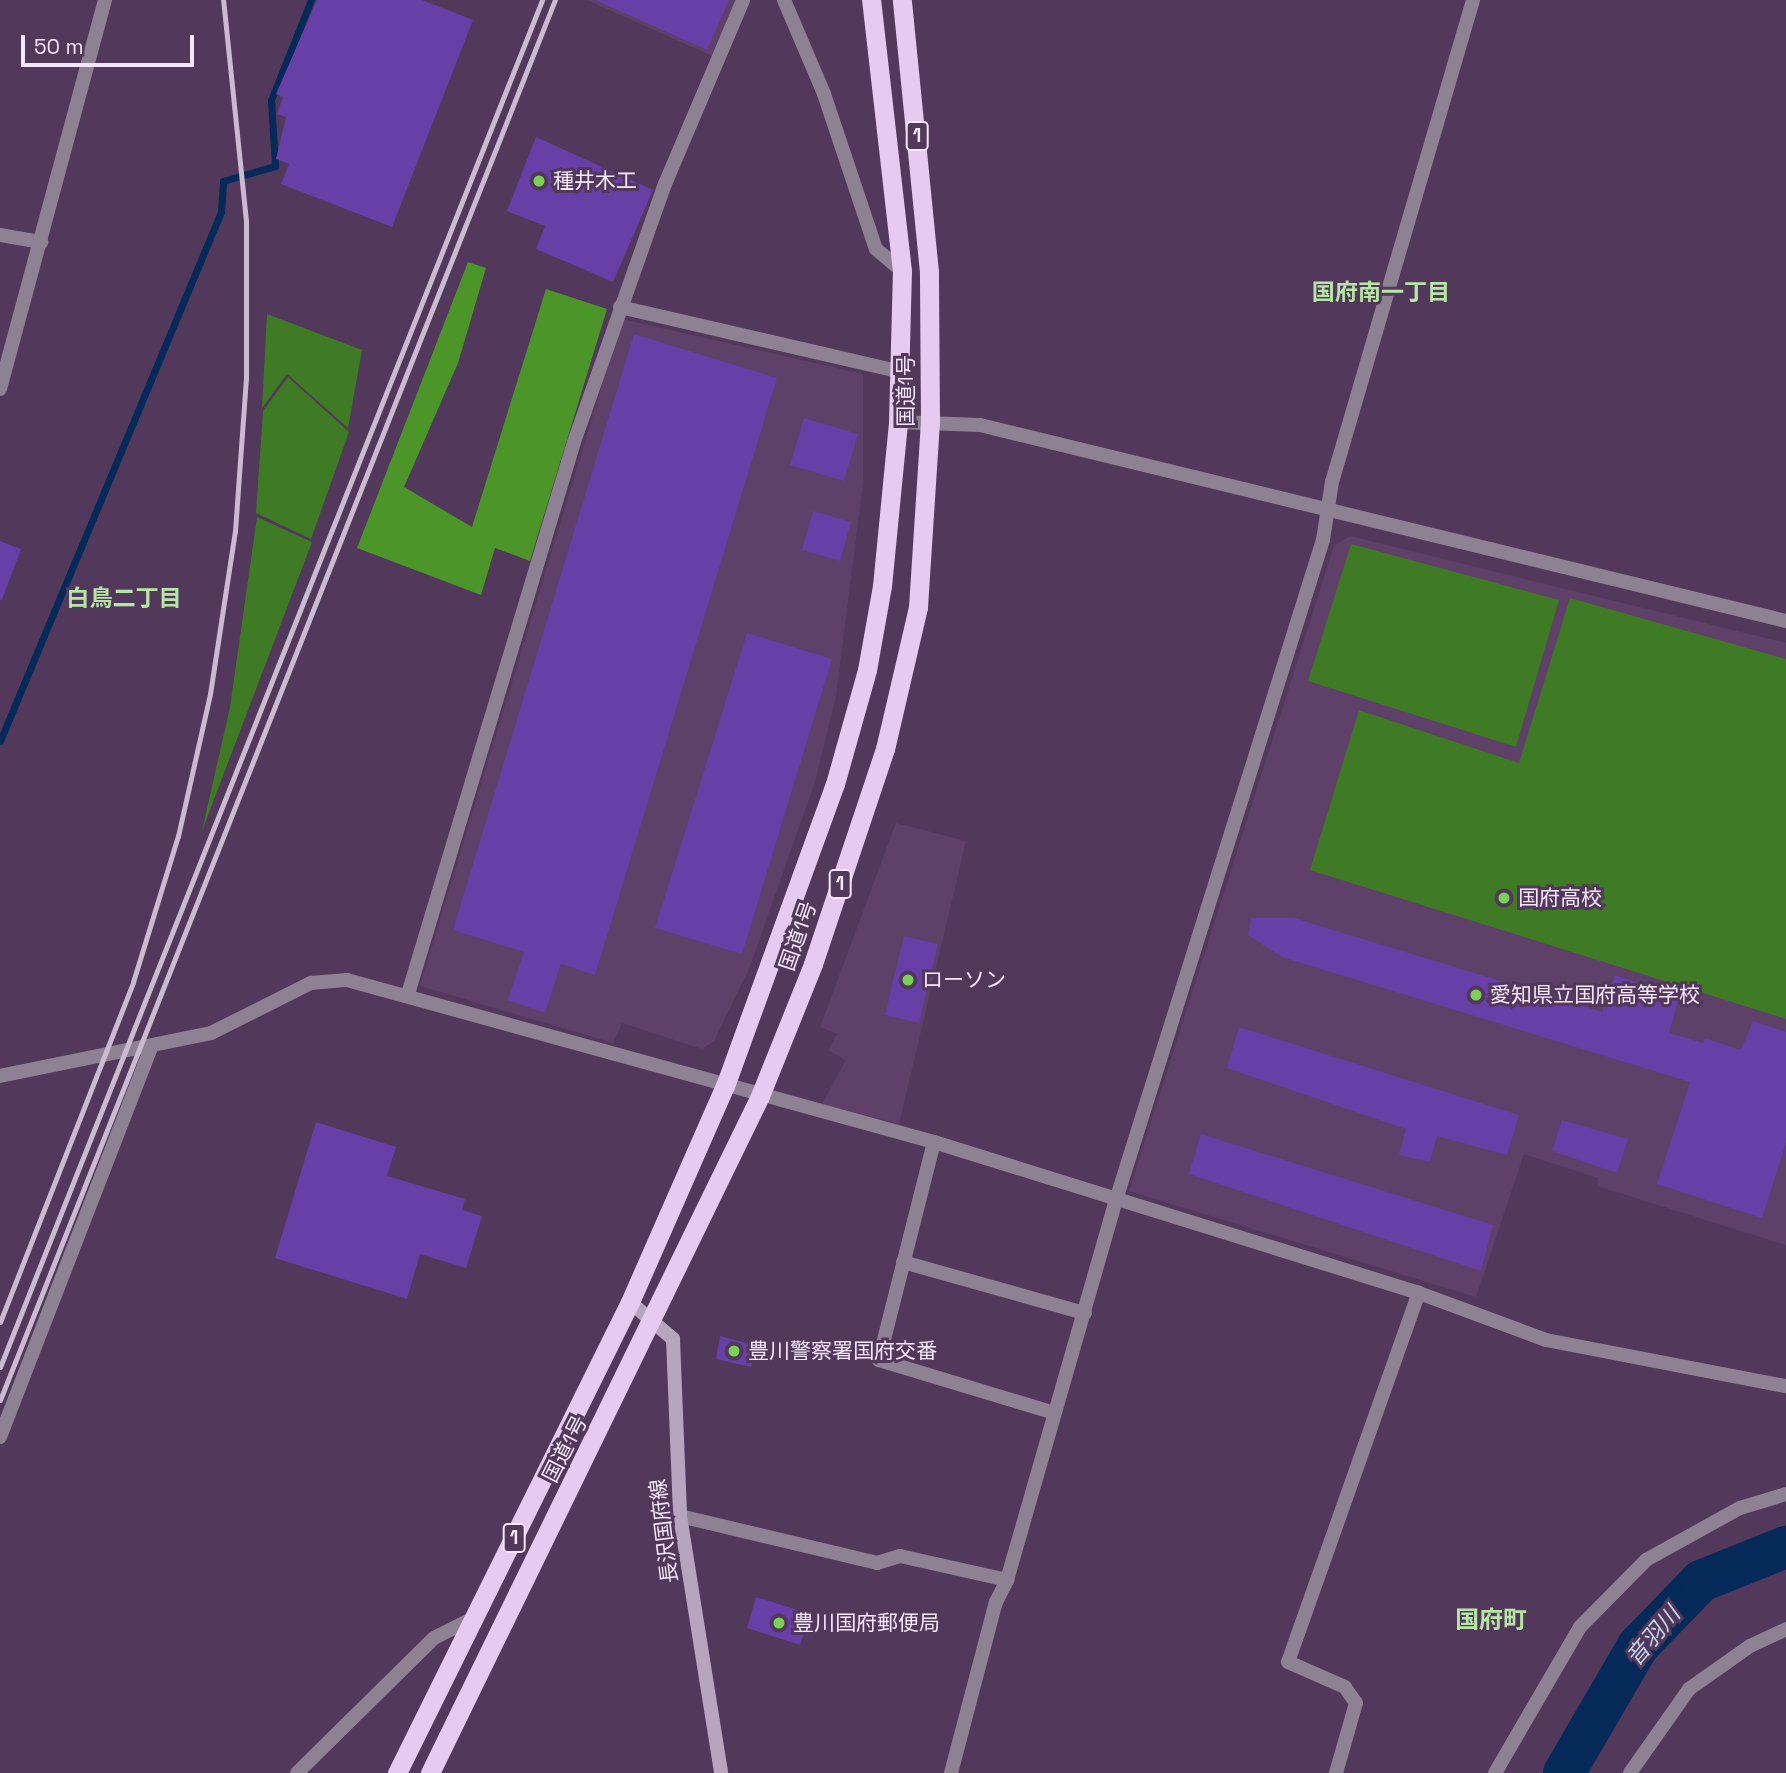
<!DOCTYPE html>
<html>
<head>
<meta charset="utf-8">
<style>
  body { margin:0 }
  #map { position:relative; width:1786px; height:1773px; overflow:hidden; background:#52385a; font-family:"Space Grotesk","Noto Sans JP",sans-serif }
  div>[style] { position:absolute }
  .built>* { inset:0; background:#5e4068 }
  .green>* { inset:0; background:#3f7a24 }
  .forest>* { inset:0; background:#4c9529 }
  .stream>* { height:7px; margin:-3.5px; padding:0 3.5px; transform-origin:3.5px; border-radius:3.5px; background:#052959 }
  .river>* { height:42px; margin:-21px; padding:0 21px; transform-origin:21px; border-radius:21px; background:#052959 }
  .building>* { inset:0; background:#673fa7 }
  .minor>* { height:14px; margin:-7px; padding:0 7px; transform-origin:7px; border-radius:7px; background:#8e8193 }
  .tertiary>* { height:14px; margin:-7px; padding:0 7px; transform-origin:7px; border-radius:7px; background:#8e8193 }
  .secondary>* { height:14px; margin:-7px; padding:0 7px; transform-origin:7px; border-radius:7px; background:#b8a4bf }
  .trunk>* { height:19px; margin:-9.5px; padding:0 9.5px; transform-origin:9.5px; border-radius:9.5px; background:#e6caf0 }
  .rail>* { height:5px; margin:-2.5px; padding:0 2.5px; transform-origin:2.5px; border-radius:2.5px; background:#ccb9d2 }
  .dots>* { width:19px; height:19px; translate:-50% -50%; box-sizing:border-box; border:4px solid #52385a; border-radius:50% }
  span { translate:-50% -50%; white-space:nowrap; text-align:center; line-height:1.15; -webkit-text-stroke:6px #52385a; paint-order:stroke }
  .shield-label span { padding:2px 5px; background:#52385a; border:2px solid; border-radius:5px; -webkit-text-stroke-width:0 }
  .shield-label { font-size:19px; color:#f6e6fc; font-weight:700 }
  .poi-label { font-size:21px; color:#f6e6fc }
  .left { translate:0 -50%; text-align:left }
  .street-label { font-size:21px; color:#f6e6fc }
  .neighbourhood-label { font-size:23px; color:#b6e5a4; font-weight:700 }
  .water-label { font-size:23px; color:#c2d3eb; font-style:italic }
  .quarter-label { font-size:24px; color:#b6e5a4; font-weight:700 }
  .scale { position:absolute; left:21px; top:35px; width:173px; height:32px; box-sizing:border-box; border:4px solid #f6e6fc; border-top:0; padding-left:9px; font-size:21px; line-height:24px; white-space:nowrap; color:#f6e6fc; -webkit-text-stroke:5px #52385a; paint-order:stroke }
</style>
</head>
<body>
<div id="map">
  <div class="built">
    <div style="clip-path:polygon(587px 0,736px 0,712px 56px)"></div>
    <div style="clip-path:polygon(622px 319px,863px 374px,863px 483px,836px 696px,815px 782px,749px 969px,714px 1041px,702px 1049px,622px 1023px,613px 1043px,420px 986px)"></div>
    <div style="clip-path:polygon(1350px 536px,1786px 643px,1786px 1245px,1597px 1186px,1598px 1178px,1524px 1154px,1476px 1297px,1129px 1191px,1334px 546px)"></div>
    <div style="clip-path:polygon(896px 823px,966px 841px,899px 1124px,822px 1104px,846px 1060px,828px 1050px,837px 1034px,820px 1027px)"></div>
  </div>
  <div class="green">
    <div style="clip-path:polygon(267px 314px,362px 350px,348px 428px,287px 374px,262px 408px)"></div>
    <div style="clip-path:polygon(288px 377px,349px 432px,311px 539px,256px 513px,263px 411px)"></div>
    <div style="clip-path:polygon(257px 517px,312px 542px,202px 831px,230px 707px)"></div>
    <div style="clip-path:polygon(1351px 544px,1559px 600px,1516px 747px,1308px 681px)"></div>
    <div style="clip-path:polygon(1570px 598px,1786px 659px,1786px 1019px,1310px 870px,1359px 710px,1519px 763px)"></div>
  </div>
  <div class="forest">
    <div style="clip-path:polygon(468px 262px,486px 268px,458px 363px,404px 487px,472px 527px,546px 289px,607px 309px,530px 561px,495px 548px,481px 595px,357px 548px)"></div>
  </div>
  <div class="stream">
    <div style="left:0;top:741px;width:573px;rotate:-67.33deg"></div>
    <div style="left:221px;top:212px;width:31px;rotate:-86deg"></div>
    <div style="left:223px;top:181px;width:54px;rotate:-16.1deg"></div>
    <div style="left:275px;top:166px;width:66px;rotate:-93.5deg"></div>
    <div style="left:271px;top:100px;width:108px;rotate:-68.2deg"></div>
  </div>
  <div class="river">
    <div style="left:1564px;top:1773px;width:147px;rotate:-59.8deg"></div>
    <div style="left:1638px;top:1646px;width:91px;rotate:-45.9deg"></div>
    <div style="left:1701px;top:1581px;width:92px;rotate:-21.8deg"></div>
  </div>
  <div class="building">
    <div style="clip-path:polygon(317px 0,422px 0,473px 20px,392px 227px,281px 184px,289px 164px,276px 159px,286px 117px,277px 114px,283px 97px,276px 94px)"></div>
    <div style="clip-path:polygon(595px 0,729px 0,707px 50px)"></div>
    <div style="clip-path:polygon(536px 137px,653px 190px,613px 282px,536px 249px,545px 226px,507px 211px)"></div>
    <div style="clip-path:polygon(634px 334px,777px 378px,595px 975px,561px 964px,545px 1013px,508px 1000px,524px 952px,453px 930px)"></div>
    <div style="clip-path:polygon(804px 418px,858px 434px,844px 481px,790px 465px)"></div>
    <div style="clip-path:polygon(813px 511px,851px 522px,840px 561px,802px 550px)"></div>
    <div style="clip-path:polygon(0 541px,21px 549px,2px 600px,0 600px)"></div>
    <div style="clip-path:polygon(747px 633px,832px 659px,742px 954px,655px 928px)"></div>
    <div style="clip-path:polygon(1251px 918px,1294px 918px,1602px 1012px,1615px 975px,1679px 998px,1669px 1033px,1703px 1043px,1705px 1038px,1741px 1050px,1753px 1021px,1786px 1032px,1786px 1143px,1762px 1218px,1657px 1184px,1690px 1082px,1282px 957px,1248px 935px)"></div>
    <div style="clip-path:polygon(904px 936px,938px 944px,919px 1023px,885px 1015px)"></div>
    <div style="clip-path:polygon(1239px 1027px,1519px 1115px,1507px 1155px,1437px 1136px,1430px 1162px,1399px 1155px,1406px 1129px,1227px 1068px)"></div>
    <div style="clip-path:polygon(1562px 1120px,1628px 1139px,1617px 1173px,1552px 1151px)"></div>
    <div style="clip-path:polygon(316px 1122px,396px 1147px,387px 1176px,465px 1199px,462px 1210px,482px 1216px,466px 1268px,420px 1254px,407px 1299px,275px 1258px)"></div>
    <div style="clip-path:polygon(1201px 1134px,1493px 1225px,1481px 1271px,1189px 1174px)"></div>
    <div style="clip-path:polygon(720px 1336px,757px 1346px,751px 1367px,716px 1359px)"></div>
    <div style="clip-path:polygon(756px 1597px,811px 1614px,800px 1645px,747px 1628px)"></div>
  </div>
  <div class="minor">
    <div style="left:784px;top:0;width:102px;rotate:66.9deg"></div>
    <div style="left:824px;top:94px;width:163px;rotate:71.5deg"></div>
    <div style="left:876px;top:249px;width:34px;rotate:40deg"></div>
    <div style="left:0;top:235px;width:42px;rotate:9.7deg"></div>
    <div style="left:620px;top:307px;width:288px;rotate:13deg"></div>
    <div style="left:0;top:389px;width:403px;rotate:-74.9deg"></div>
    <div style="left:408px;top:994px;width:576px;rotate:-73.26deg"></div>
    <div style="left:574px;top:442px;width:274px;rotate:-70.6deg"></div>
    <div style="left:665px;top:184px;width:200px;rotate:-67deg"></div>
    <div style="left:0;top:1076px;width:215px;rotate:-11.5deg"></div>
    <div style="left:211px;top:1033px;width:112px;rotate:-26.6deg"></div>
    <div style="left:311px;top:983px;width:36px;rotate:-5deg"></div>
    <div style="left:347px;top:980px;width:609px;rotate:15.43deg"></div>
    <div style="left:934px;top:1142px;width:508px;rotate:17.29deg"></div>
    <div style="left:1419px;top:1293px;width:135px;rotate:20.3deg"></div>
    <div style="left:1546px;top:1340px;width:244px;rotate:10.9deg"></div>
    <div style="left:934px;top:1142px;width:225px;rotate:104.2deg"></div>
    <div style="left:879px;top:1360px;width:183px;rotate:16.8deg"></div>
    <div style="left:903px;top:1262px;width:189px;rotate:15.7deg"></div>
    <div style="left:0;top:1437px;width:417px;rotate:-68.8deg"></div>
    <div style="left:680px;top:1516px;width:203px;rotate:13.4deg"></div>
    <div style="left:877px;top:1563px;width:24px;rotate:-17deg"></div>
    <div style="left:900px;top:1556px;width:110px;rotate:12.6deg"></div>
    <div style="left:297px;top:1773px;width:192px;rotate:-44.6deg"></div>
    <div style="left:434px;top:1638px;width:45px;rotate:-26.6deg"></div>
    <div style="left:951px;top:1773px;width:177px;rotate:-75.3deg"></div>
    <div style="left:996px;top:1602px;width:25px;rotate:-63deg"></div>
    <div style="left:1007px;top:1580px;width:395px;rotate:-74deg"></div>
    <div style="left:1116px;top:1200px;width:692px;rotate:-72.59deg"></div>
    <div style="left:1323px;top:540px;width:59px;rotate:-81.2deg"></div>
    <div style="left:1332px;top:482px;width:502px;rotate:-73.69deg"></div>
    <div style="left:1336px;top:1773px;width:73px;rotate:-74.1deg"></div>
    <div style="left:1356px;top:1703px;width:19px;rotate:-125deg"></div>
    <div style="left:1345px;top:1687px;width:62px;rotate:-156.3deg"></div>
    <div style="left:1288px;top:1662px;width:392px;rotate:-70.5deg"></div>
    <div style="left:1495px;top:1773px;width:169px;rotate:-59.8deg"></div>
    <div style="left:1580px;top:1627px;width:94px;rotate:-45.4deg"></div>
    <div style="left:1646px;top:1560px;width:107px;rotate:-29deg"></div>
    <div style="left:1740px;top:1508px;width:48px;rotate:-16.9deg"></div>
    <div style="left:1630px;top:1773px;width:103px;rotate:-54.9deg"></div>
    <div style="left:1689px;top:1689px;width:75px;rotate:-35.2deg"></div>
    <div style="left:1750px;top:1646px;width:40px;rotate:-25deg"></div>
  </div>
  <div class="tertiary">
    <div style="left:898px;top:422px;width:82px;rotate:2.1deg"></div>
    <div style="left:980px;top:425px;width:829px;rotate:13.67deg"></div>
  </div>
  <div class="secondary">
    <div style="left:630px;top:1302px;width:57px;rotate:40.7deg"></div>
    <div style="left:673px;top:1339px;width:177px;rotate:87.7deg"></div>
    <div style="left:680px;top:1516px;width:260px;rotate:80.9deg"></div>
  </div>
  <div class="trunk">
    <div style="left:397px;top:1773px;width:525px;rotate:-63.68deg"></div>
    <div style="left:630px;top:1302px;width:236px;rotate:-66.3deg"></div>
    <div style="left:725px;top:1086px;width:321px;rotate:-70deg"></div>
    <div style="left:835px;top:784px;width:118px;rotate:-74.3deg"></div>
    <div style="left:867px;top:670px;width:85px;rotate:-79.9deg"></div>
    <div style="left:882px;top:586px;width:165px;rotate:-84.4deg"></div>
    <div style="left:898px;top:422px;width:151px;rotate:-88.5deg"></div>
    <div style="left:902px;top:271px;width:273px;rotate:-96.5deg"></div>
    <div style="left:430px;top:1773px;width:753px;rotate:-64.01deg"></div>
    <div style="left:760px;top:1096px;width:142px;rotate:-68.1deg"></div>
    <div style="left:813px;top:964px;width:227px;rotate:-71.5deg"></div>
    <div style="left:885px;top:749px;width:146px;rotate:-76.9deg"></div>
    <div style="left:918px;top:607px;width:184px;rotate:-86.3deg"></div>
    <div style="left:930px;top:423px;width:151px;rotate:-90.4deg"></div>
    <div style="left:929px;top:272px;width:273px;rotate:-95.7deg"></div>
  </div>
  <div class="rail">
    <div style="left:0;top:1322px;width:365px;rotate:-68.6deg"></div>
    <div style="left:133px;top:982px;width:153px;rotate:-72.9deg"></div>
    <div style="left:178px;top:836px;width:146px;rotate:-77.3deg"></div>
    <div style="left:210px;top:694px;width:165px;rotate:-81.3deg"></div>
    <div style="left:235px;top:531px;width:153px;rotate:-85.9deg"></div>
    <div style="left:246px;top:378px;width:157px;rotate:-90deg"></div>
    <div style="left:246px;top:221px;width:222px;rotate:-95.9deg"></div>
    <div style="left:0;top:1367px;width:1471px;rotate:-68.37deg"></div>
    <div style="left:0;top:1400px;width:1506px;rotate:-68.38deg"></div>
  </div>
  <div class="dots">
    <div style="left:539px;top:181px;background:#7bd156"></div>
    <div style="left:1504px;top:898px;background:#7bd156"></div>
    <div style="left:908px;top:980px;background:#7bd156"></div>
    <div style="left:1476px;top:995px;background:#7bd156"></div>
    <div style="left:734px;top:1351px;background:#7bd156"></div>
    <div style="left:779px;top:1623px;background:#7bd156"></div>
  </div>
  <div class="shield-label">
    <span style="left:917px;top:136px">1</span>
    <span style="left:840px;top:884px">1</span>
    <span style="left:514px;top:1538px">1</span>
  </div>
  <div class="poi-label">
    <span class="left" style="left:553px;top:181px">種井木工</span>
    <span class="left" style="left:1518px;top:898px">国府高校</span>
    <span class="left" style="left:922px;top:980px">ローソン</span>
    <span class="left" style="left:1490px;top:995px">愛知県立国府高等学校</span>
    <span class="left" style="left:748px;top:1351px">豊川警察署国府交番</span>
    <span class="left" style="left:793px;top:1623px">豊川国府郵便局</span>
  </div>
  <div class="street-label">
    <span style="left:906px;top:391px;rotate:-90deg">国道1号</span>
    <span style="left:798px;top:936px;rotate:-71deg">国道1号</span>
    <span style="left:565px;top:1449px;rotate:-63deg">国道1号</span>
    <span style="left:664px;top:1531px;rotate:-97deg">長沢国府線</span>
  </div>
  <div class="neighbourhood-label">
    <span style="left:1381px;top:292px">国府南一丁目</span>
    <span style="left:124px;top:598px">白鳥二丁目</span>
  </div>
  <div class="water-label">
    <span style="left:1653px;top:1636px;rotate:-50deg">音羽川</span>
  </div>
  <div class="quarter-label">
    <span style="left:1491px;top:1620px">国府町</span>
  </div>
  <div class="scale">50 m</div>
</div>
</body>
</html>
